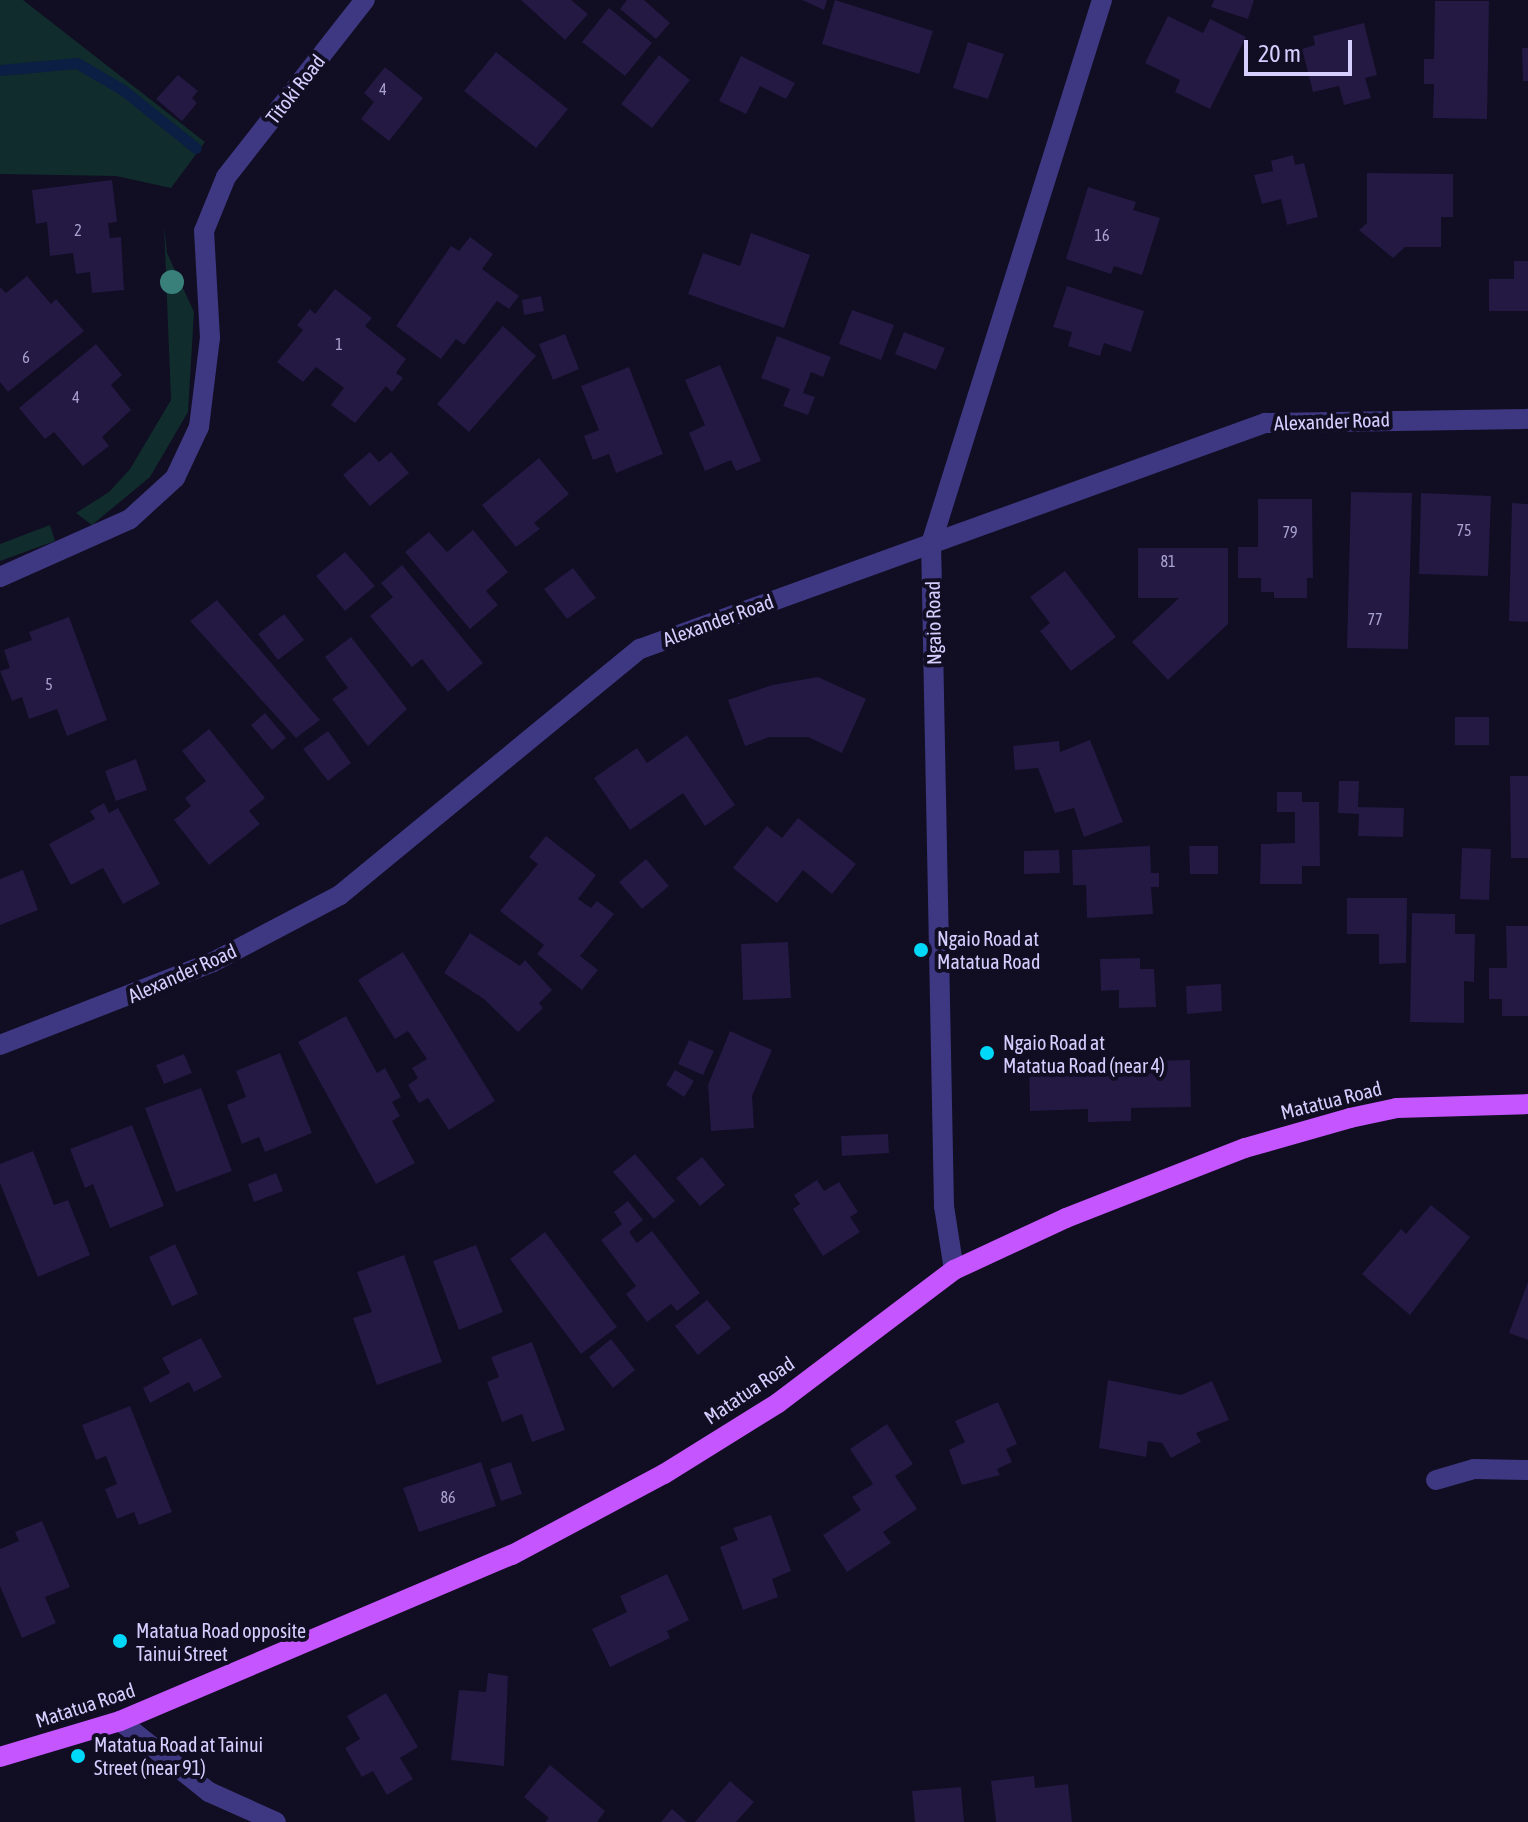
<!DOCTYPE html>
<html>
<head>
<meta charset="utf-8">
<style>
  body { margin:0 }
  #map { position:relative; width:1528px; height:1822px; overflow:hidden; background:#110d22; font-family:"Asap Condensed",sans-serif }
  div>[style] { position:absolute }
  .green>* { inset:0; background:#102c2c }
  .stream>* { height:11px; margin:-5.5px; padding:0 5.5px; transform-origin:5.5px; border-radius:5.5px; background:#0b1e43 }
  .building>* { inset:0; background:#231943 }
  .minor>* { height:20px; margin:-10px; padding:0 10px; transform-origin:10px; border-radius:10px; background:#3d3881 }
  .major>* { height:20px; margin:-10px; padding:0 10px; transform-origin:10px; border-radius:10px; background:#c555ff }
  .trees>* { width:24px; height:24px; margin:-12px; border-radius:50%; background:#39807b }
  .dots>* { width:22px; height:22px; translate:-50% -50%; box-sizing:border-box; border:4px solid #110d22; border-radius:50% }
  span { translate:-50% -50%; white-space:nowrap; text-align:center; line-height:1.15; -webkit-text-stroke:8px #110d22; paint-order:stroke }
  .number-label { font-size:16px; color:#a8a1d0 }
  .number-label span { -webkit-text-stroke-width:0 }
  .street-label { font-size:20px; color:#d5ceff }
  .poi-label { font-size:20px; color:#d5ceff }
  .left { translate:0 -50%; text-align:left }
  .scale { position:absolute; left:1244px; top:40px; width:108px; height:36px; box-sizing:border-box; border:4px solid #d5ceff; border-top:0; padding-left:10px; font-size:24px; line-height:28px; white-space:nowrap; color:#d5ceff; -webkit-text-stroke:6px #110d22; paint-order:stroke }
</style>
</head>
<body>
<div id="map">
  <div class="green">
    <div style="clip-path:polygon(0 0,23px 0,205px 142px,171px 188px,116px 176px,0 174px)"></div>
    <div style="clip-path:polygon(164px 225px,167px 253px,194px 312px,188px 412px,150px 477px,92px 525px,76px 513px,109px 492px,130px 469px,171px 400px)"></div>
    <div style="clip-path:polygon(50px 525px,55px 541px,0 561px,0 544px)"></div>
  </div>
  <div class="stream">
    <div style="left:0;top:70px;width:77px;rotate:-5.2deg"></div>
    <div style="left:77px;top:63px;width:53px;rotate:30.4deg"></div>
    <div style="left:123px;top:90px;width:93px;rotate:38.5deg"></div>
  </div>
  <div class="building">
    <div style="clip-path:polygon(521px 0,571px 0,588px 14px,565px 40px)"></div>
    <div style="clip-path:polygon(627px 0,644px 0,670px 23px,656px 39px,620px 9px)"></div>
    <div style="clip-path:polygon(802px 0,827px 0,824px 10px)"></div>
    <div style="clip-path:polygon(835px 0,933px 31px,919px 74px,822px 44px)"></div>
    <div style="clip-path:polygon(1214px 0,1254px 0,1248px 19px,1211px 7px)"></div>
    <div style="clip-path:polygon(1435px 1px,1489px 1px,1487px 119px,1433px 118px,1434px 84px,1424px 84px,1424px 59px,1434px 59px)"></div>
    <div style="clip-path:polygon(609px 8px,652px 43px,625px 76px,582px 42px)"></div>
    <div style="clip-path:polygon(1168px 16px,1203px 33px,1210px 19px,1246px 37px,1210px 109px,1175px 92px,1180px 80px,1145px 63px)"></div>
    <div style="clip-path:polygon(1364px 23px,1377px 75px,1365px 78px,1371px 98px,1344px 105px,1339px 86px,1313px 92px,1302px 49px,1315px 45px,1313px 36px)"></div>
    <div style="clip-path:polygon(968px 42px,1004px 54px,988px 99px,953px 88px)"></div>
    <div style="clip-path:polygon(1522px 48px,1528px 48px,1528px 81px,1523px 81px)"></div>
    <div style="clip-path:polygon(496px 52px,568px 109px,536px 148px,464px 91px)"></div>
    <div style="clip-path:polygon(659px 55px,690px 80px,652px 128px,621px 104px)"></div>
    <div style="clip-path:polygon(741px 56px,795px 83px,786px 99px,760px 86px,746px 114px,719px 101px)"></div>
    <div style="clip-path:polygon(385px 67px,423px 98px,389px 141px,361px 119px,374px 102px,364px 93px)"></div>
    <div style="clip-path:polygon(178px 75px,198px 91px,192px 98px,197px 103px,182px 121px,156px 99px)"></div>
    <div style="clip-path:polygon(1293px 155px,1295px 165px,1304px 163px,1318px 217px,1287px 225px,1281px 199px,1262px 204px,1254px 175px,1273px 171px,1271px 161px)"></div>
    <div style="clip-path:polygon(1367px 173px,1453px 174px,1453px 217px,1441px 217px,1441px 247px,1405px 247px,1393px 258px,1359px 230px,1367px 223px)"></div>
    <div style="clip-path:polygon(112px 180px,117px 222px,108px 223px,110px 238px,121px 237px,124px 290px,92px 293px,90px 272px,76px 274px,73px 253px,50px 256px,47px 222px,36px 224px,32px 190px)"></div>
    <div style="clip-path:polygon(1088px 187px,1136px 202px,1133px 210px,1160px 218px,1142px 275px,1114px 266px,1111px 274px,1066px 259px)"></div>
    <div style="clip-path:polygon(751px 233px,810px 255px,784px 328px,688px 294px,703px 253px,740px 266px)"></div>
    <div style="clip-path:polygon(470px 237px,493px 254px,482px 269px,519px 296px,509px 309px,497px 301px,464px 345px,456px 339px,441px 359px,396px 326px,451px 246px,459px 251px)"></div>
    <div style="clip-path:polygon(1514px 261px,1528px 261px,1528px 311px,1489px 311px,1489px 279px,1514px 279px)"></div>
    <div style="clip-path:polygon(27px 276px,51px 304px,56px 299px,84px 331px,8px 392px,0 382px,0 287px,6px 293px)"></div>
    <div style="clip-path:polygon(1067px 286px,1144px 311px,1131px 352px,1104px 343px,1100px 356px,1068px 346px,1072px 332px,1053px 327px)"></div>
    <div style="clip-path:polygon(335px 289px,372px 318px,365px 326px,406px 359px,396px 373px,403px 378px,392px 392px,386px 386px,355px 423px,331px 405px,344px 388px,316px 367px,303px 382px,277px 362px,303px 330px,297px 325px,310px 309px,315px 314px)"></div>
    <div style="clip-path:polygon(541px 296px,544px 311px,524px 315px,522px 300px)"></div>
    <div style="clip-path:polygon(852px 310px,894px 325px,881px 360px,839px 344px)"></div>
    <div style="clip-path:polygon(503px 326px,536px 356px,469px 432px,437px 404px)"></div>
    <div style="clip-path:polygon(904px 332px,945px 348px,936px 370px,895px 354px)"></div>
    <div style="clip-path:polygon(565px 334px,579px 369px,553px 380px,539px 344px)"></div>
    <div style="clip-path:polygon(777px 336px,831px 357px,823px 377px,811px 372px,803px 393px,815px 397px,808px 415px,783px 406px,790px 389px,761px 378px)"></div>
    <div style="clip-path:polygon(96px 344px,122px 375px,111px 385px,131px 410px,102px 437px,109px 446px,83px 466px,54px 432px,45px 439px,19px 408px)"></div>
    <div style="clip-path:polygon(720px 365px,761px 461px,736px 471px,731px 460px,705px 471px,689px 433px,705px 425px,685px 380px)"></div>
    <div style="clip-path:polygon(629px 367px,663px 454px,616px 473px,609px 454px,593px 460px,584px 436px,599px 430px,581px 386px)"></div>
    <div style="clip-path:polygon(370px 452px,379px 462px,391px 452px,409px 473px,370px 506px,343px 475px)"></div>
    <div style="clip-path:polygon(539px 458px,569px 494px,534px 523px,540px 529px,516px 547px,482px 505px)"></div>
    <div style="clip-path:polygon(1351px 492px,1412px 493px,1408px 649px,1347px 648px)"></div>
    <div style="clip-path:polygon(1421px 493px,1491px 496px,1488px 576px,1419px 574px)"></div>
    <div style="clip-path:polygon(1258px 499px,1312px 499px,1313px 578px,1307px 578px,1307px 598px,1274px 598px,1274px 592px,1261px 592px,1261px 578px,1238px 578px,1238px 547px,1258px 547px)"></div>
    <div style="clip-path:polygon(1512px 503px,1528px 504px,1528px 622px,1509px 621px)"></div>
    <div style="clip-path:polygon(473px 530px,508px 572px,486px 591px,498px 605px,470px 629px,405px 552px,429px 532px,447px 552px)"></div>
    <div style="clip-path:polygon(1138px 548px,1228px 548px,1228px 624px,1168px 680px,1132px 642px,1179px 598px,1138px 598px)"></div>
    <div style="clip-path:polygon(345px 552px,375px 586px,345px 611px,316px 576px)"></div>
    <div style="clip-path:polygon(402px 565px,483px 663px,448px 692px,422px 659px,412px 667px,370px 616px,393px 597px,381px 583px)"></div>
    <div style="clip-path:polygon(573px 568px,596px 598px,567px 619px,544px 589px)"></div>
    <div style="clip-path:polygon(1065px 571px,1116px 637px,1071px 671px,1040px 631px,1050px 623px,1030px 597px)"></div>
    <div style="clip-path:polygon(217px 600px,320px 720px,296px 738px,190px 621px)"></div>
    <div style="clip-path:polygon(284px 614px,304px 640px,278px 660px,258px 634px)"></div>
    <div style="clip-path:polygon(69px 617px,107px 720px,67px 736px,57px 709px,29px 719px,22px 697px,12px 701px,0 671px,10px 668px,4px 650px,32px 640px,29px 632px)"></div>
    <div style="clip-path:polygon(351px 637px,407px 709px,368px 746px,332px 699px,348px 688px,325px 657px)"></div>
    <div style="clip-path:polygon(818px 677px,866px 699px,842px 753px,808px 737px,769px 737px,745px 746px,728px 700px,772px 685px)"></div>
    <div style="clip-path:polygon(265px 713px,286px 738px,272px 750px,251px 725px)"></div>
    <div style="clip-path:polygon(1455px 717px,1489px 717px,1489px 745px,1455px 745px)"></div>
    <div style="clip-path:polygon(209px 729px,265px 798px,249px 811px,260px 824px,209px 865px,174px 820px,191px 806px,185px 798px,206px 781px,182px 751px)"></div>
    <div style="clip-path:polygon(328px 731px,351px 763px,328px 781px,303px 749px)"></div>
    <div style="clip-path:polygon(687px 735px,735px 805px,705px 826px,683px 793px,630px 830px,594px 778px,637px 748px,647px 763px)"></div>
    <div style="clip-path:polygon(1090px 740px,1123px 822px,1084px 837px,1074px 808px,1055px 813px,1038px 768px,1015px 770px,1013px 746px,1059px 741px,1060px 752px)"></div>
    <div style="clip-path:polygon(136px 759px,147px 790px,116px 801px,105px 771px)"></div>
    <div style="clip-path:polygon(1510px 776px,1528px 776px,1528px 858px,1511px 858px)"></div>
    <div style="clip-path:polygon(1339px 781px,1359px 781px,1358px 807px,1404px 808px,1403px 837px,1358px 836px,1359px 814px,1338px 813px)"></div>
    <div style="clip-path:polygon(1277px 792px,1302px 792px,1302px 802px,1319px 802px,1320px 866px,1302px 866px,1302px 884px,1260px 884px,1261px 844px,1295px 843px,1295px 812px,1277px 812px)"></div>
    <div style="clip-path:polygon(104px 803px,109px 813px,118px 808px,160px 884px,123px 904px,103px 868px,71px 885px,49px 844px,95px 819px,90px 811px)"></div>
    <div style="clip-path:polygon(798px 818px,856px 864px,832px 894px,803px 870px,777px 903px,733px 868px,767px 826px,782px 838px)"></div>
    <div style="clip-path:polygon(546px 836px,596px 875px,578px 899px,591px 908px,597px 901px,614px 914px,580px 956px,598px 970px,582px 990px,537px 954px,544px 945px,500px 911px,538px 864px,529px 857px)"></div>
    <div style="clip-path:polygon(1150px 846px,1151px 873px,1159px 873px,1159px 887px,1151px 887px,1153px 914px,1087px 918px,1086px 885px,1073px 885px,1072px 850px)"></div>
    <div style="clip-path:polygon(1189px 846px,1218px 846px,1218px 874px,1190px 874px)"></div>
    <div style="clip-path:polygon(1462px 848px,1491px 849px,1489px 900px,1460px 899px)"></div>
    <div style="clip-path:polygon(1059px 850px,1060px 873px,1024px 874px,1024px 851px)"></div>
    <div style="clip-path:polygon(646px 859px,669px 886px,642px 909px,619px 882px)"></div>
    <div style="clip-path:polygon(23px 870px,38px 910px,0 925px,0 879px)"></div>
    <div style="clip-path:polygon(1347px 898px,1407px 898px,1406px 963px,1379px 964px,1379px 934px,1347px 934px)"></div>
    <div style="clip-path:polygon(1412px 913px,1455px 914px,1455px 934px,1475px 934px,1474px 982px,1464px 981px,1464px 1023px,1410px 1022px)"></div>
    <div style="clip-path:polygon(1506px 926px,1528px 926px,1528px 1016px,1502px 1016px,1502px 999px,1489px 999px,1489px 968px,1507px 968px)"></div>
    <div style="clip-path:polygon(470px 933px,520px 966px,525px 960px,552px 990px,539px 1003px,543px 1008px,518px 1032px,484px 999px,444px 973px)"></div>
    <div style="clip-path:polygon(788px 942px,791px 998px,743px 1000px,741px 944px)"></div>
    <div style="clip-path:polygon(403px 952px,495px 1101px,449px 1130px,428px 1098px,419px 1103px,408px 1085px,418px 1078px,412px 1068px,427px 1059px,408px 1031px,395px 1039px,358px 980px)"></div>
    <div style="clip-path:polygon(1140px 958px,1140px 969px,1154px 969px,1156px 1007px,1119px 1008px,1119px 990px,1101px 991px,1100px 959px)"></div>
    <div style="clip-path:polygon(1221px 984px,1222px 1011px,1187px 1014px,1186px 986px)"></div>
    <div style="clip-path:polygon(346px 1016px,377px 1073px,385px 1068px,401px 1097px,392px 1102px,400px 1116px,392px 1121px,415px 1163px,376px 1184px,298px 1042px)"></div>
    <div style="clip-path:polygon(730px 1031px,772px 1050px,752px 1096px,754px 1128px,711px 1131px,708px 1085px)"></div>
    <div style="clip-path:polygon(689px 1040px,714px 1051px,703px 1075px,678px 1064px)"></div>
    <div style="clip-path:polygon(280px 1053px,312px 1133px,265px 1152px,259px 1137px,242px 1144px,227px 1105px,246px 1097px,236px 1071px)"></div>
    <div style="clip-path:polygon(184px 1054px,192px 1073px,164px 1084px,156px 1065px)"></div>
    <div style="clip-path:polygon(1190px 1060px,1191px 1107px,1131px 1108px,1131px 1121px,1088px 1122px,1088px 1109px,1030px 1111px,1029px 1064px)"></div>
    <div style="clip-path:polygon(675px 1070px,694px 1081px,684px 1097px,666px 1085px)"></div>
    <div style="clip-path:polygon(201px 1088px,232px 1171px,176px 1192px,145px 1108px)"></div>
    <div style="clip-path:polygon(132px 1125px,164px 1206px,110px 1228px,93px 1184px,85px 1188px,70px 1149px)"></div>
    <div style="clip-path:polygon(888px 1134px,889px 1153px,842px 1156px,841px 1136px)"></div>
    <div style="clip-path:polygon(33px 1151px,54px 1205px,68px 1200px,90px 1255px,38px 1277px,0 1183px,0 1164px)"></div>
    <div style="clip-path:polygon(635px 1154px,675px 1201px,654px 1219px,613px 1172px)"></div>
    <div style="clip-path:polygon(702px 1157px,725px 1185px,700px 1206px,676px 1178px)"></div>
    <div style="clip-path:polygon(276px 1173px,283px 1191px,254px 1202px,248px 1184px)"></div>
    <div style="clip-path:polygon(817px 1180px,824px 1191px,839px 1182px,858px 1212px,850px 1217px,860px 1232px,823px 1256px,793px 1209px,800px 1204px,794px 1195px)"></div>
    <div style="clip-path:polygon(628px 1201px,643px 1220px,629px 1232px,637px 1243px,652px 1231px,700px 1293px,677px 1311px,671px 1304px,647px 1322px,626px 1294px,636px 1286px,601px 1240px,622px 1224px,614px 1212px)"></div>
    <div style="clip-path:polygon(1431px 1205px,1470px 1237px,1410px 1315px,1362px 1274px,1401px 1229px,1406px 1234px)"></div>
    <div style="clip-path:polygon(545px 1232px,617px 1327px,581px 1354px,510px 1259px)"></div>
    <div style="clip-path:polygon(175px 1244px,198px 1294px,172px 1306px,149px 1257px)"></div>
    <div style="clip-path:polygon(476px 1245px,503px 1312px,459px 1330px,433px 1261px)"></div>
    <div style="clip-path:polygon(404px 1255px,442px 1362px,377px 1385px,353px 1318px,372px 1312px,357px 1272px)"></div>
    <div style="clip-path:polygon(1528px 1282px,1528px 1340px,1509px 1333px)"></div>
    <div style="clip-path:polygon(707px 1300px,731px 1328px,698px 1355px,675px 1326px)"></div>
    <div style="clip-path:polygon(201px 1338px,222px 1377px,194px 1392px,189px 1382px,150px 1403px,143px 1388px,170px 1373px,162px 1358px)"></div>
    <div style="clip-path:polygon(611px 1339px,635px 1370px,613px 1388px,589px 1357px)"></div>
    <div style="clip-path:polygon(532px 1342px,565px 1430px,532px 1442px,522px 1414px,502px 1422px,487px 1382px,499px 1377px,491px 1357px)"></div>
    <div style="clip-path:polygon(1108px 1380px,1181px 1395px,1212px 1381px,1229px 1420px,1196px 1433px,1201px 1442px,1171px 1458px,1162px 1443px,1148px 1441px,1146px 1457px,1099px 1448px)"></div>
    <div style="clip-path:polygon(998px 1402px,1017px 1444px,1006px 1449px,1012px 1462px,997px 1469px,1000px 1475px,962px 1485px,949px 1450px,965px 1442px,955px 1421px)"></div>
    <div style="clip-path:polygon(130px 1406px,172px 1512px,139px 1525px,134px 1512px,117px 1519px,105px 1489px,117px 1484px,106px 1456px,96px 1460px,82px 1425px)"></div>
    <div style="clip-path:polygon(887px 1424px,913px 1464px,895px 1476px,917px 1509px,883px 1532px,891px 1543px,847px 1572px,823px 1535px,861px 1510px,852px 1497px,873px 1484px,850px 1449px)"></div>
    <div style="clip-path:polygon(481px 1462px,496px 1506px,419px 1532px,403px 1488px)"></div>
    <div style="clip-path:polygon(511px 1462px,522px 1494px,501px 1501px,490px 1469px)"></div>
    <div style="clip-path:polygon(771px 1515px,791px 1571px,772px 1579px,778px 1597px,743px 1610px,720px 1547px,738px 1540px,733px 1528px)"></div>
    <div style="clip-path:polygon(42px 1521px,70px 1587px,45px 1597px,56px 1623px,22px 1638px,0 1586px,0 1549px,19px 1541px,15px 1532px)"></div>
    <div style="clip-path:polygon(667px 1574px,689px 1620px,667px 1631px,670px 1638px,610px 1667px,592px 1629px,627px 1612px,620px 1596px)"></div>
    <div style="clip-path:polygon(488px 1673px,508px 1676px,504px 1766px,451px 1760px,459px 1690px,486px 1692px)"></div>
    <div style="clip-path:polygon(386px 1693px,418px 1747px,400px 1758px,413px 1779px,387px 1795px,373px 1771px,362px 1777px,345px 1748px,360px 1739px,347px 1716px)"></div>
    <div style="clip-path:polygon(550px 1765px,605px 1811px,597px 1822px,545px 1822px,549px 1818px,524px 1797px)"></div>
    <div style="clip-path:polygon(1034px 1776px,1035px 1788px,1068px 1784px,1072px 1822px,996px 1822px,991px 1781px)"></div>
    <div style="clip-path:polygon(730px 1781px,754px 1802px,736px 1822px,695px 1822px)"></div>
    <div style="clip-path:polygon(961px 1787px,964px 1822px,915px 1822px,912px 1791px)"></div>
    <div style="clip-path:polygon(672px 1809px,687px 1822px,661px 1822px)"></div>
  </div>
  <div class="minor">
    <div style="left:0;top:577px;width:142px;rotate:-24deg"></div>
    <div style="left:130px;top:519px;width:61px;rotate:-42.3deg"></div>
    <div style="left:175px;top:478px;width:56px;rotate:-64.8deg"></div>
    <div style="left:199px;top:427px;width:90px;rotate:-83deg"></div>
    <div style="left:210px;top:338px;width:107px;rotate:-93.2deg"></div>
    <div style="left:204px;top:231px;width:58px;rotate:-67.8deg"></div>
    <div style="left:226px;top:177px;width:225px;rotate:-51.9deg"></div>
    <div style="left:0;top:1045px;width:229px;rotate:-21.3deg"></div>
    <div style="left:213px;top:962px;width:144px;rotate:-27.8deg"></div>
    <div style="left:340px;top:895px;width:388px;rotate:-39.4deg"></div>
    <div style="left:640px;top:649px;width:665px;rotate:-19.88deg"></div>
    <div style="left:1265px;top:423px;width:263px;rotate:-0.9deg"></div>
    <div style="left:954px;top:1270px;width:65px;rotate:-98.9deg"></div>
    <div style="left:944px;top:1206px;width:662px;rotate:-91.12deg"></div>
    <div style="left:931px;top:544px;width:570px;rotate:-72.55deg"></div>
    <div style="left:1436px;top:1480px;width:40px;rotate:-16deg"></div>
    <div style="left:1474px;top:1469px;width:54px;rotate:1.1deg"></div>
    <div style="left:120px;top:1721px;width:114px;rotate:38.6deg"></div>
    <div style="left:209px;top:1792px;width:73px;rotate:24.1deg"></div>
  </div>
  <div class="major">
    <div style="left:0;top:1757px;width:125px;rotate:-16.7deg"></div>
    <div style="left:120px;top:1721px;width:426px;rotate:-23deg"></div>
    <div style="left:512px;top:1555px;width:172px;rotate:-28.1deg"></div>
    <div style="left:664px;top:1474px;width:134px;rotate:-31.9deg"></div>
    <div style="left:778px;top:1403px;width:221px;rotate:-37.1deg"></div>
    <div style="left:954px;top:1270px;width:123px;rotate:-24.9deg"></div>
    <div style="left:1066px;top:1218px;width:192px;rotate:-21.4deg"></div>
    <div style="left:1245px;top:1148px;width:109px;rotate:-15.9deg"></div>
    <div style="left:1350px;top:1118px;width:48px;rotate:-12deg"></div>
    <div style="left:1397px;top:1108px;width:131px;rotate:-1.7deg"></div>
  </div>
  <div class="trees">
    <div style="left:172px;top:282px"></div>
  </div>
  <div class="dots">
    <div style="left:921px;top:950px;background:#00d8f9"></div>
    <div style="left:987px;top:1053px;background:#00d8f9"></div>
    <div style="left:120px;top:1641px;background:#00d8f9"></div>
    <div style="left:78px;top:1756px;background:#00d8f9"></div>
  </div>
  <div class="number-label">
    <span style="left:383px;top:89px">4</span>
    <span style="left:78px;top:230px">2</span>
    <span style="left:1102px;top:235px">16</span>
    <span style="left:339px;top:344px">1</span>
    <span style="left:26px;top:357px">6</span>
    <span style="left:76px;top:397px">4</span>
    <span style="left:1464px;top:530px">75</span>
    <span style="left:1290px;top:532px">79</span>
    <span style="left:1168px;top:561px">81</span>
    <span style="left:1375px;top:619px">77</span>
    <span style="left:49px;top:684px">5</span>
    <span style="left:448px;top:1497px">86</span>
  </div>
  <div class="street-label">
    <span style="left:295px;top:89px;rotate:-52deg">Titoki Road</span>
    <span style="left:1332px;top:421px;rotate:-2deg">Alexander Road</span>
    <span style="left:718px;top:620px;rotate:-20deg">Alexander Road</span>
    <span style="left:933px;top:623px;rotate:-91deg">Ngaio Road</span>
    <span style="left:182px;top:973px;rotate:-24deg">Alexander Road</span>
    <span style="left:1331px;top:1100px;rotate:-14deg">Matatua Road</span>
    <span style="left:749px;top:1390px;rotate:-34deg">Matatua Road</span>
    <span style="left:85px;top:1705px;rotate:-18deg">Matatua Road</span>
  </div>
  <div class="poi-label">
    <span class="left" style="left:937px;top:950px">Ngaio Road at<br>Matatua Road</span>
    <span class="left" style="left:1003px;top:1054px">Ngaio Road at<br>Matatua Road (near 4)</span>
    <span class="left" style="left:136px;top:1642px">Matatua Road opposite<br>Tainui Street</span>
    <span class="left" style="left:94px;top:1756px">Matatua Road at Tainui<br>Street (near 91)</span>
  </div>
  <div class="scale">20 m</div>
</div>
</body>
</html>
